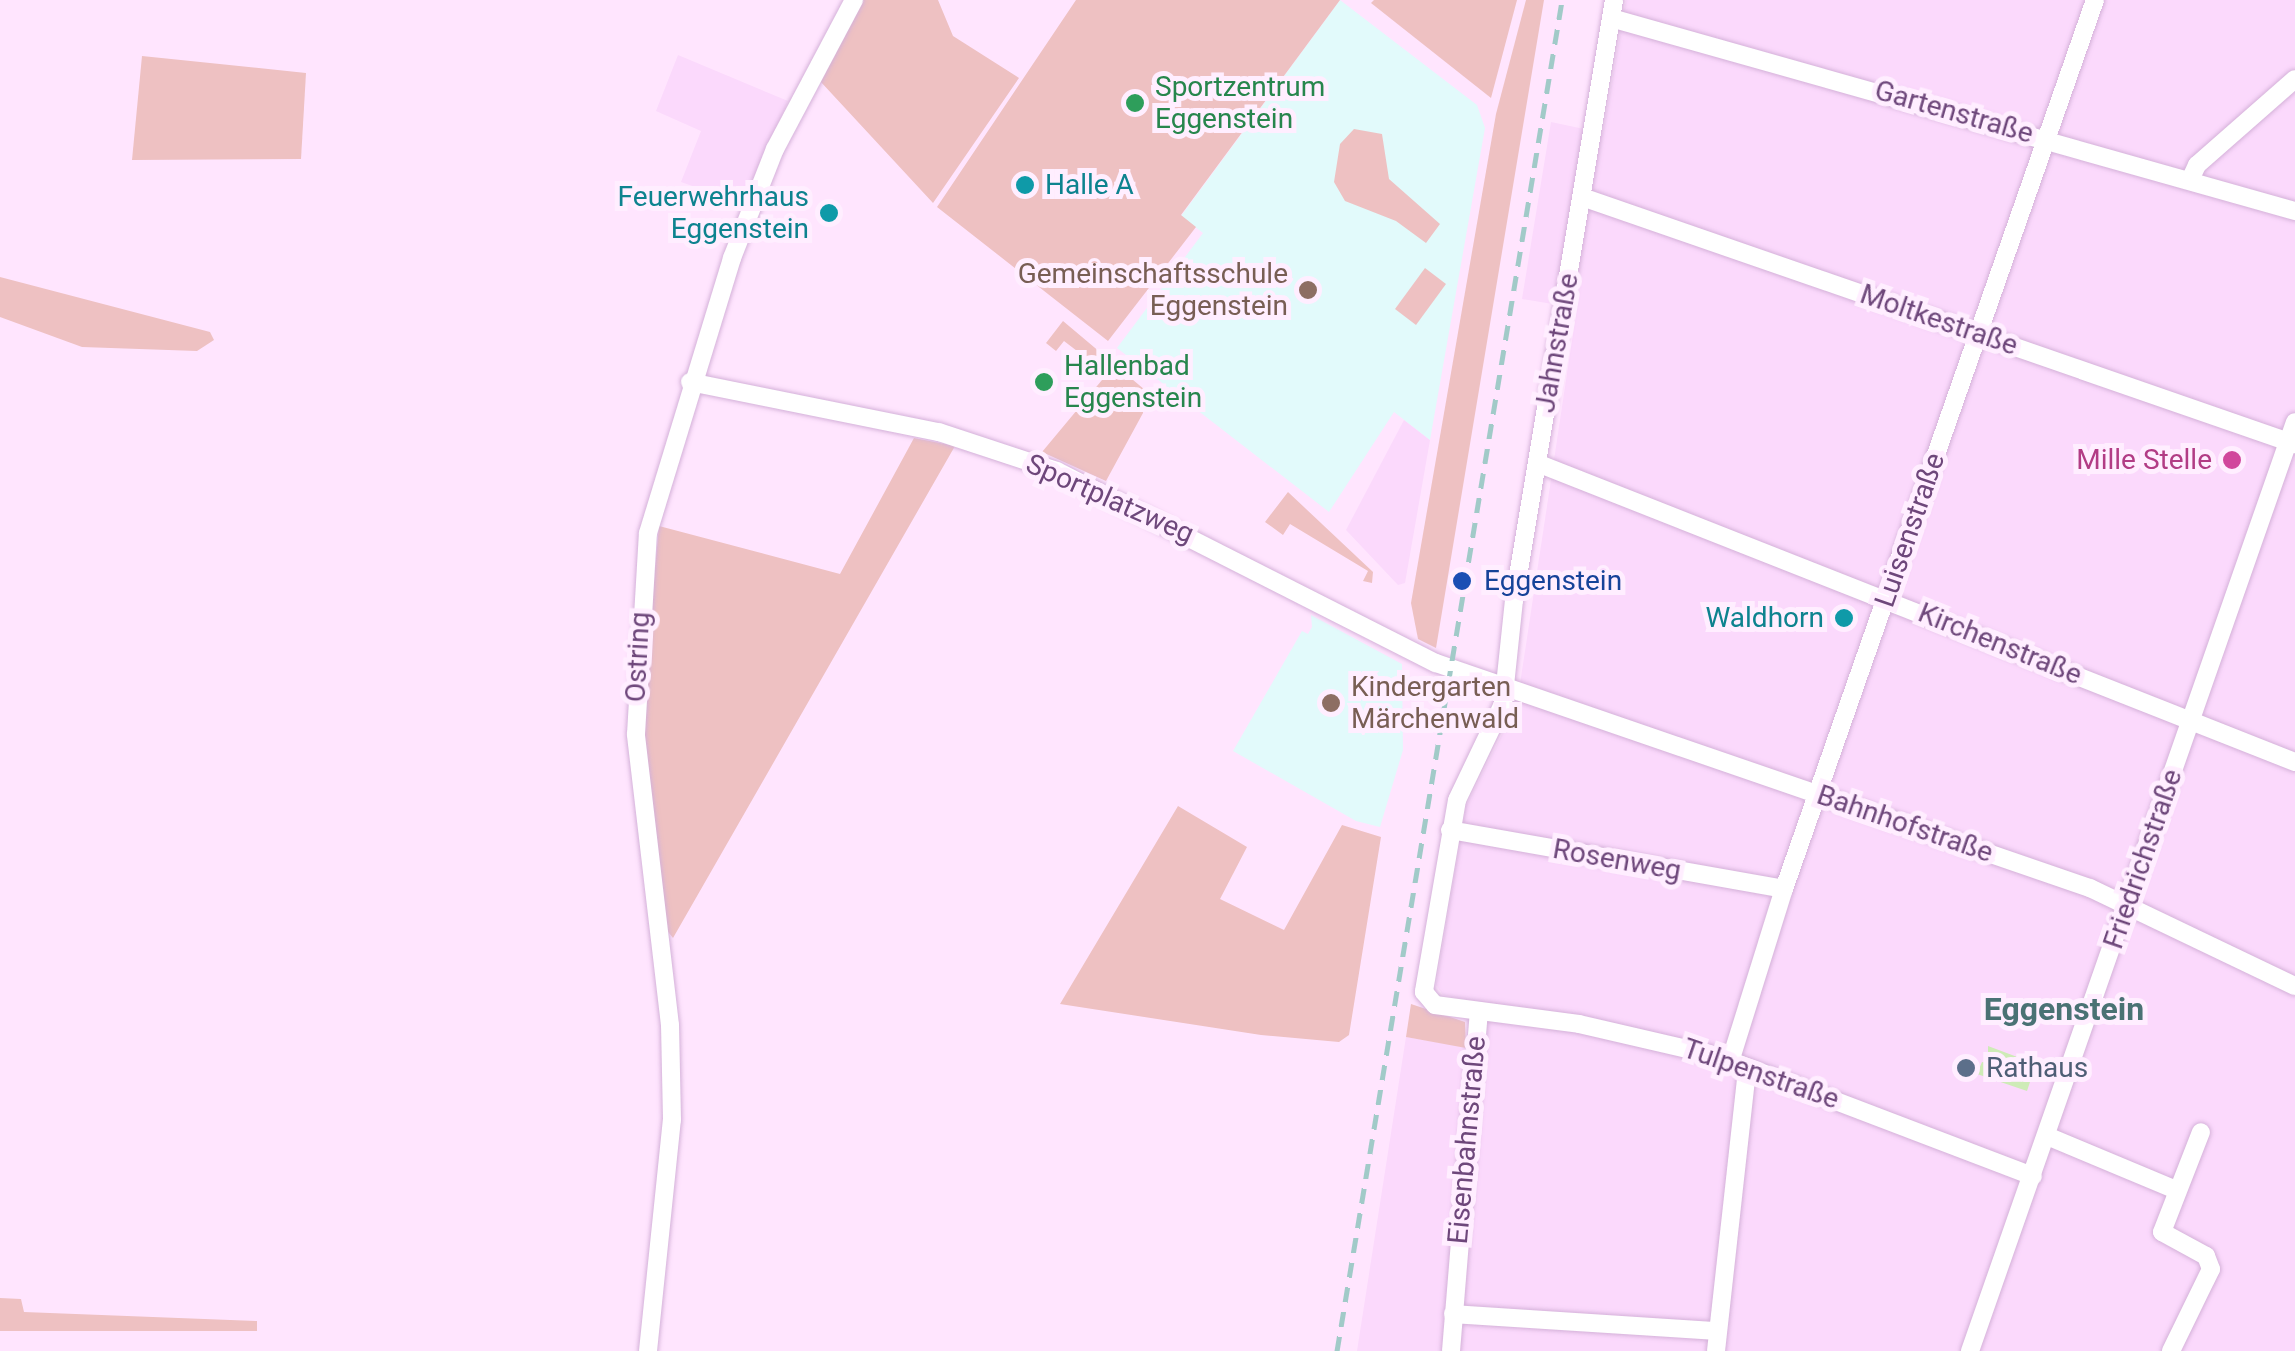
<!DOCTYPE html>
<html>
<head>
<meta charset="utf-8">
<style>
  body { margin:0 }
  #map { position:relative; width:2295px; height:1351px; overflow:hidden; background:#ffe5fe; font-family:Roboto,sans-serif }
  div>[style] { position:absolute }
  .residential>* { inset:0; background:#fbd9fc }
  .education>* { inset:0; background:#e2fafb }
  .green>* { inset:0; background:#eec1c2 }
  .water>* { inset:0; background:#ceebb7 }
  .roads { filter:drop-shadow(0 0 2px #d4b1d9) drop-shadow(0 0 2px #d4b1d9) }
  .minor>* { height:18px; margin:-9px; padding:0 9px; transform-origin:9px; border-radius:9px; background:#fff }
  .rail>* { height:5px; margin-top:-2.5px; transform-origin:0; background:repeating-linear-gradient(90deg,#a1cac8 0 15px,transparent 0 25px) }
  .dots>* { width:28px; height:28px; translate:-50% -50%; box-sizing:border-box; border:5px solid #fef; border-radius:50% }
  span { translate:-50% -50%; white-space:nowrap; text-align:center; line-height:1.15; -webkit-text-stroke:10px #fef; paint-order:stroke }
  .leisure-label { font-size:28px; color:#27864d }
  .left { translate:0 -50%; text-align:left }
  .street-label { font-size:28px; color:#6e477b }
  .culture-label { font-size:28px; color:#0d838f }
  .right { translate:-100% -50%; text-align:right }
  .education-label { font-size:28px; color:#785e54 }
  .hotel-label { font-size:28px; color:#b23c85 }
  .transit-label { font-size:28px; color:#164399 }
  .service-label { font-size:28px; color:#4e5e75 }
  .quarter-label { font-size:32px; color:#4a7274; font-weight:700 }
</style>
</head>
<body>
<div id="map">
  <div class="residential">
    <div style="clip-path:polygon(1626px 0,2295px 0,2295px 1351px,1357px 1351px,1406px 1037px,1483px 1050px,1491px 1004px,1443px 995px,1436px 985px,1466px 806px,1517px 704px,1577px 308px,1522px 299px,1551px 122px,1603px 133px)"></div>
    <div style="clip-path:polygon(678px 55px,788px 101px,744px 204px,681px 182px,701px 131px,656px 111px)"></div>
    <div style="clip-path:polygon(1404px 420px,1430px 440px,1405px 583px,1398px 585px,1346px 530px)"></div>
  </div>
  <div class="education">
    <div style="clip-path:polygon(1340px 0,1477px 105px,1485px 128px,1430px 440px,1394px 412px,1329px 512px,1117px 348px,1203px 233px,1181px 216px)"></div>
    <div style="clip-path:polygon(1311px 615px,1402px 664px,1403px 750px,1380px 827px,1356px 821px,1233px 751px,1302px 631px,1308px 634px,1312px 627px)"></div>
  </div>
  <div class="green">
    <div style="clip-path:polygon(863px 0,938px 0,953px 36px,1019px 78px,933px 203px,820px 81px)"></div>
    <div style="clip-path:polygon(1076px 0,1340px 0,1181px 215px,1196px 227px,1108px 341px,937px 207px)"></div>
    <div style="clip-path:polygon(1374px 0,1517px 0,1491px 98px,1371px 3px)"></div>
    <div style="clip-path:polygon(1526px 0,1544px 0,1436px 648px,1418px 639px,1411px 603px,1496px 114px)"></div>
    <div style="clip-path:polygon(142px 56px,306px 73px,301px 159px,132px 160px)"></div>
    <div style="clip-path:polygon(1354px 129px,1382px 134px,1389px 179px,1440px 224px,1426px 243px,1396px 221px,1345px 201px,1334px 182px,1340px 144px)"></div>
    <div style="clip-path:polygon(1425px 268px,1446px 284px,1416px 325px,1395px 309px)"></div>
    <div style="clip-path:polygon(0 277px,210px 332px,214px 340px,197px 351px,82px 347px,0 317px)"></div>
    <div style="clip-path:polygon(1063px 321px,1145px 390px,1143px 413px,1106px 481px,1042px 452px,1107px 374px,1064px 341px,1056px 351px,1046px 343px)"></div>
    <div style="clip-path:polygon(914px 438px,955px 446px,673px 938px,665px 928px,642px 711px,659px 526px,840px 574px)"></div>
    <div style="clip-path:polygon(1288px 492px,1373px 572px,1372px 583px,1363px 581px,1368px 571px,1290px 524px,1283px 535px,1265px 522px)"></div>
    <div style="clip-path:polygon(1178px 806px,1247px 847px,1220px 899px,1284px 930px,1342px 825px,1381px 837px,1349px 1035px,1339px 1042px,1261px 1035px,1060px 1004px)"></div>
    <div style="clip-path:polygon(1411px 1004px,1465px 1022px,1466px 1048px,1406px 1037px)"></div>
    <div style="clip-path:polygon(0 1298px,21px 1299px,24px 1312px,257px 1321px,257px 1331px,0 1331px)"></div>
  </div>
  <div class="water">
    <div style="clip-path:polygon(1988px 1046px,2036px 1064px,2027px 1091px,1977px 1074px,1982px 1062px,1988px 1063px)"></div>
  </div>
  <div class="roads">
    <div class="minor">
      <div style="left:1614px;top:0;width:608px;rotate:99.46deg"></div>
      <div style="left:1514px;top:600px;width:105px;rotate:96deg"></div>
      <div style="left:1503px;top:704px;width:106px;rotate:115.6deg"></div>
      <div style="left:1457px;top:800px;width:195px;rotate:99.8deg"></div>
      <div style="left:1424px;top:992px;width:17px;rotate:50deg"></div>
      <div style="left:1435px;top:1005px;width:145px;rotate:7.5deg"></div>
      <div style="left:1579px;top:1024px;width:143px;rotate:13deg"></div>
      <div style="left:1718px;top:1056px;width:337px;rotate:20.9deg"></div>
      <div style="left:1611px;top:18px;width:711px;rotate:15.76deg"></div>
      <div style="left:2190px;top:180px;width:17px;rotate:-65deg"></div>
      <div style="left:2197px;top:165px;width:130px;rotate:-41.3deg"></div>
      <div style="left:1582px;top:197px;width:755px;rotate:19.11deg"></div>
      <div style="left:690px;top:382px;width:254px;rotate:11.4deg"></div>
      <div style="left:939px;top:432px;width:124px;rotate:18.3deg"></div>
      <div style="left:1057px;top:471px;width:425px;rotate:26.9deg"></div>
      <div style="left:1436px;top:663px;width:692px;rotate:18.99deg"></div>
      <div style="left:2090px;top:888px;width:227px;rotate:25.6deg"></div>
      <div style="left:1537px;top:463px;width:815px;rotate:21.53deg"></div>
      <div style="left:1450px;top:830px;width:339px;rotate:10deg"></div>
      <div style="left:1730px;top:1062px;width:181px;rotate:-72.7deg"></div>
      <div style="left:1784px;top:889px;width:942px;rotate:-70.72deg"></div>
      <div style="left:2047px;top:1136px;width:140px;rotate:22.7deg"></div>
      <div style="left:1453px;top:1314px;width:264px;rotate:3.7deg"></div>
      <div style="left:648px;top:1351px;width:232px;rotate:-84.1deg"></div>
      <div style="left:672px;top:1120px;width:95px;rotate:-91.2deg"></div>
      <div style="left:670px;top:1025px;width:293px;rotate:-96.7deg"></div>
      <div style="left:636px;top:734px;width:201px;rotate:-86.6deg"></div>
      <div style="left:648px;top:533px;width:288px;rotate:-73deg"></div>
      <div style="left:732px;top:258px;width:117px;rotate:-68.5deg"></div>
      <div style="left:775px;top:149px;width:169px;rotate:-62.1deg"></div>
      <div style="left:1451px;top:1351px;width:341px;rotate:-85.3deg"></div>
      <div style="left:1716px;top:1351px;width:282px;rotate:-83.7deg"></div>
      <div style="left:1970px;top:1351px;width:984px;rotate:-70.72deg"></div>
      <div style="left:2171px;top:1351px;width:91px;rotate:-64deg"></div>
      <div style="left:2211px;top:1269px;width:14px;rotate:-111deg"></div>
      <div style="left:2206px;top:1256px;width:50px;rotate:-151.4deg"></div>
      <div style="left:2162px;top:1232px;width:107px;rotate:-68.7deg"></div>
    </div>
  </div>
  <div class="rail">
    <div style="left:1337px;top:1351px;width:1370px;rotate:-80.54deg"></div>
  </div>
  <div class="dots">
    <div style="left:1135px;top:103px;background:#2e9e5b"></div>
    <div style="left:1025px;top:185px;background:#0f9aa8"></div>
    <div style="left:829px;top:213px;background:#0f9aa8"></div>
    <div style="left:1308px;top:290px;background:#8d6e63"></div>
    <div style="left:1044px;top:382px;background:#2e9e5b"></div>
    <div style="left:2232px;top:460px;background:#d1479c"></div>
    <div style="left:1462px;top:581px;background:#1a4fb4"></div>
    <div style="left:1844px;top:618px;background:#0f9aa8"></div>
    <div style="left:1331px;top:703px;background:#8d6e63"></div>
    <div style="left:1966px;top:1068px;background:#5c6f8a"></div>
  </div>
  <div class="leisure-label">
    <span class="left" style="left:1155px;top:103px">Sportzentrum<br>Eggenstein</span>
    <span class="left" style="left:1064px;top:382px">Hallenbad<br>Eggenstein</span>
  </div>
  <div class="street-label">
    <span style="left:1954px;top:112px;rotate:16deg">Gartenstraße</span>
    <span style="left:1939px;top:320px;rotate:19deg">Moltkestraße</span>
    <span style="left:1557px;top:343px;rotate:-80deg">Jahnstraße</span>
    <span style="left:1110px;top:499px;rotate:24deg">Sportplatzweg</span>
    <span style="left:1910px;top:530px;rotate:-71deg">Luisenstraße</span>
    <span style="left:2000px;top:644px;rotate:22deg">Kirchenstraße</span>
    <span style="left:638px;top:657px;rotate:-87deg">Ostring</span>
    <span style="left:1905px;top:824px;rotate:19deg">Bahnhofstraße</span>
    <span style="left:2143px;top:859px;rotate:-71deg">Friedrichstraße</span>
    <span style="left:1617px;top:860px;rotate:10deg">Rosenweg</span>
    <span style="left:1761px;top:1074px;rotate:19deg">Tulpenstraße</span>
    <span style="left:1467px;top:1140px;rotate:-85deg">Eisenbahnstraße</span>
  </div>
  <div class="culture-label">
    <span class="left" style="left:1045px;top:185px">Halle A</span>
    <span class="right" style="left:809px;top:213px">Feuerwehrhaus<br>Eggenstein</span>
    <span class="right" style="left:1824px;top:618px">Waldhorn</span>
  </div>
  <div class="education-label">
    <span class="right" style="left:1288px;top:290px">Gemeinschaftsschule<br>Eggenstein</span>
    <span class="left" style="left:1351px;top:703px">Kindergarten<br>Märchenwald</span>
  </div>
  <div class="hotel-label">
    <span class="right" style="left:2212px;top:460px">Mille Stelle</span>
  </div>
  <div class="transit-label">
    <span class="left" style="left:1484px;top:581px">Eggenstein</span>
  </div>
  <div class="service-label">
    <span class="left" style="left:1986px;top:1068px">Rathaus</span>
  </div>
  <div class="quarter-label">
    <span style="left:2064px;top:1009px">Eggenstein</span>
  </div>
</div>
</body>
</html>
